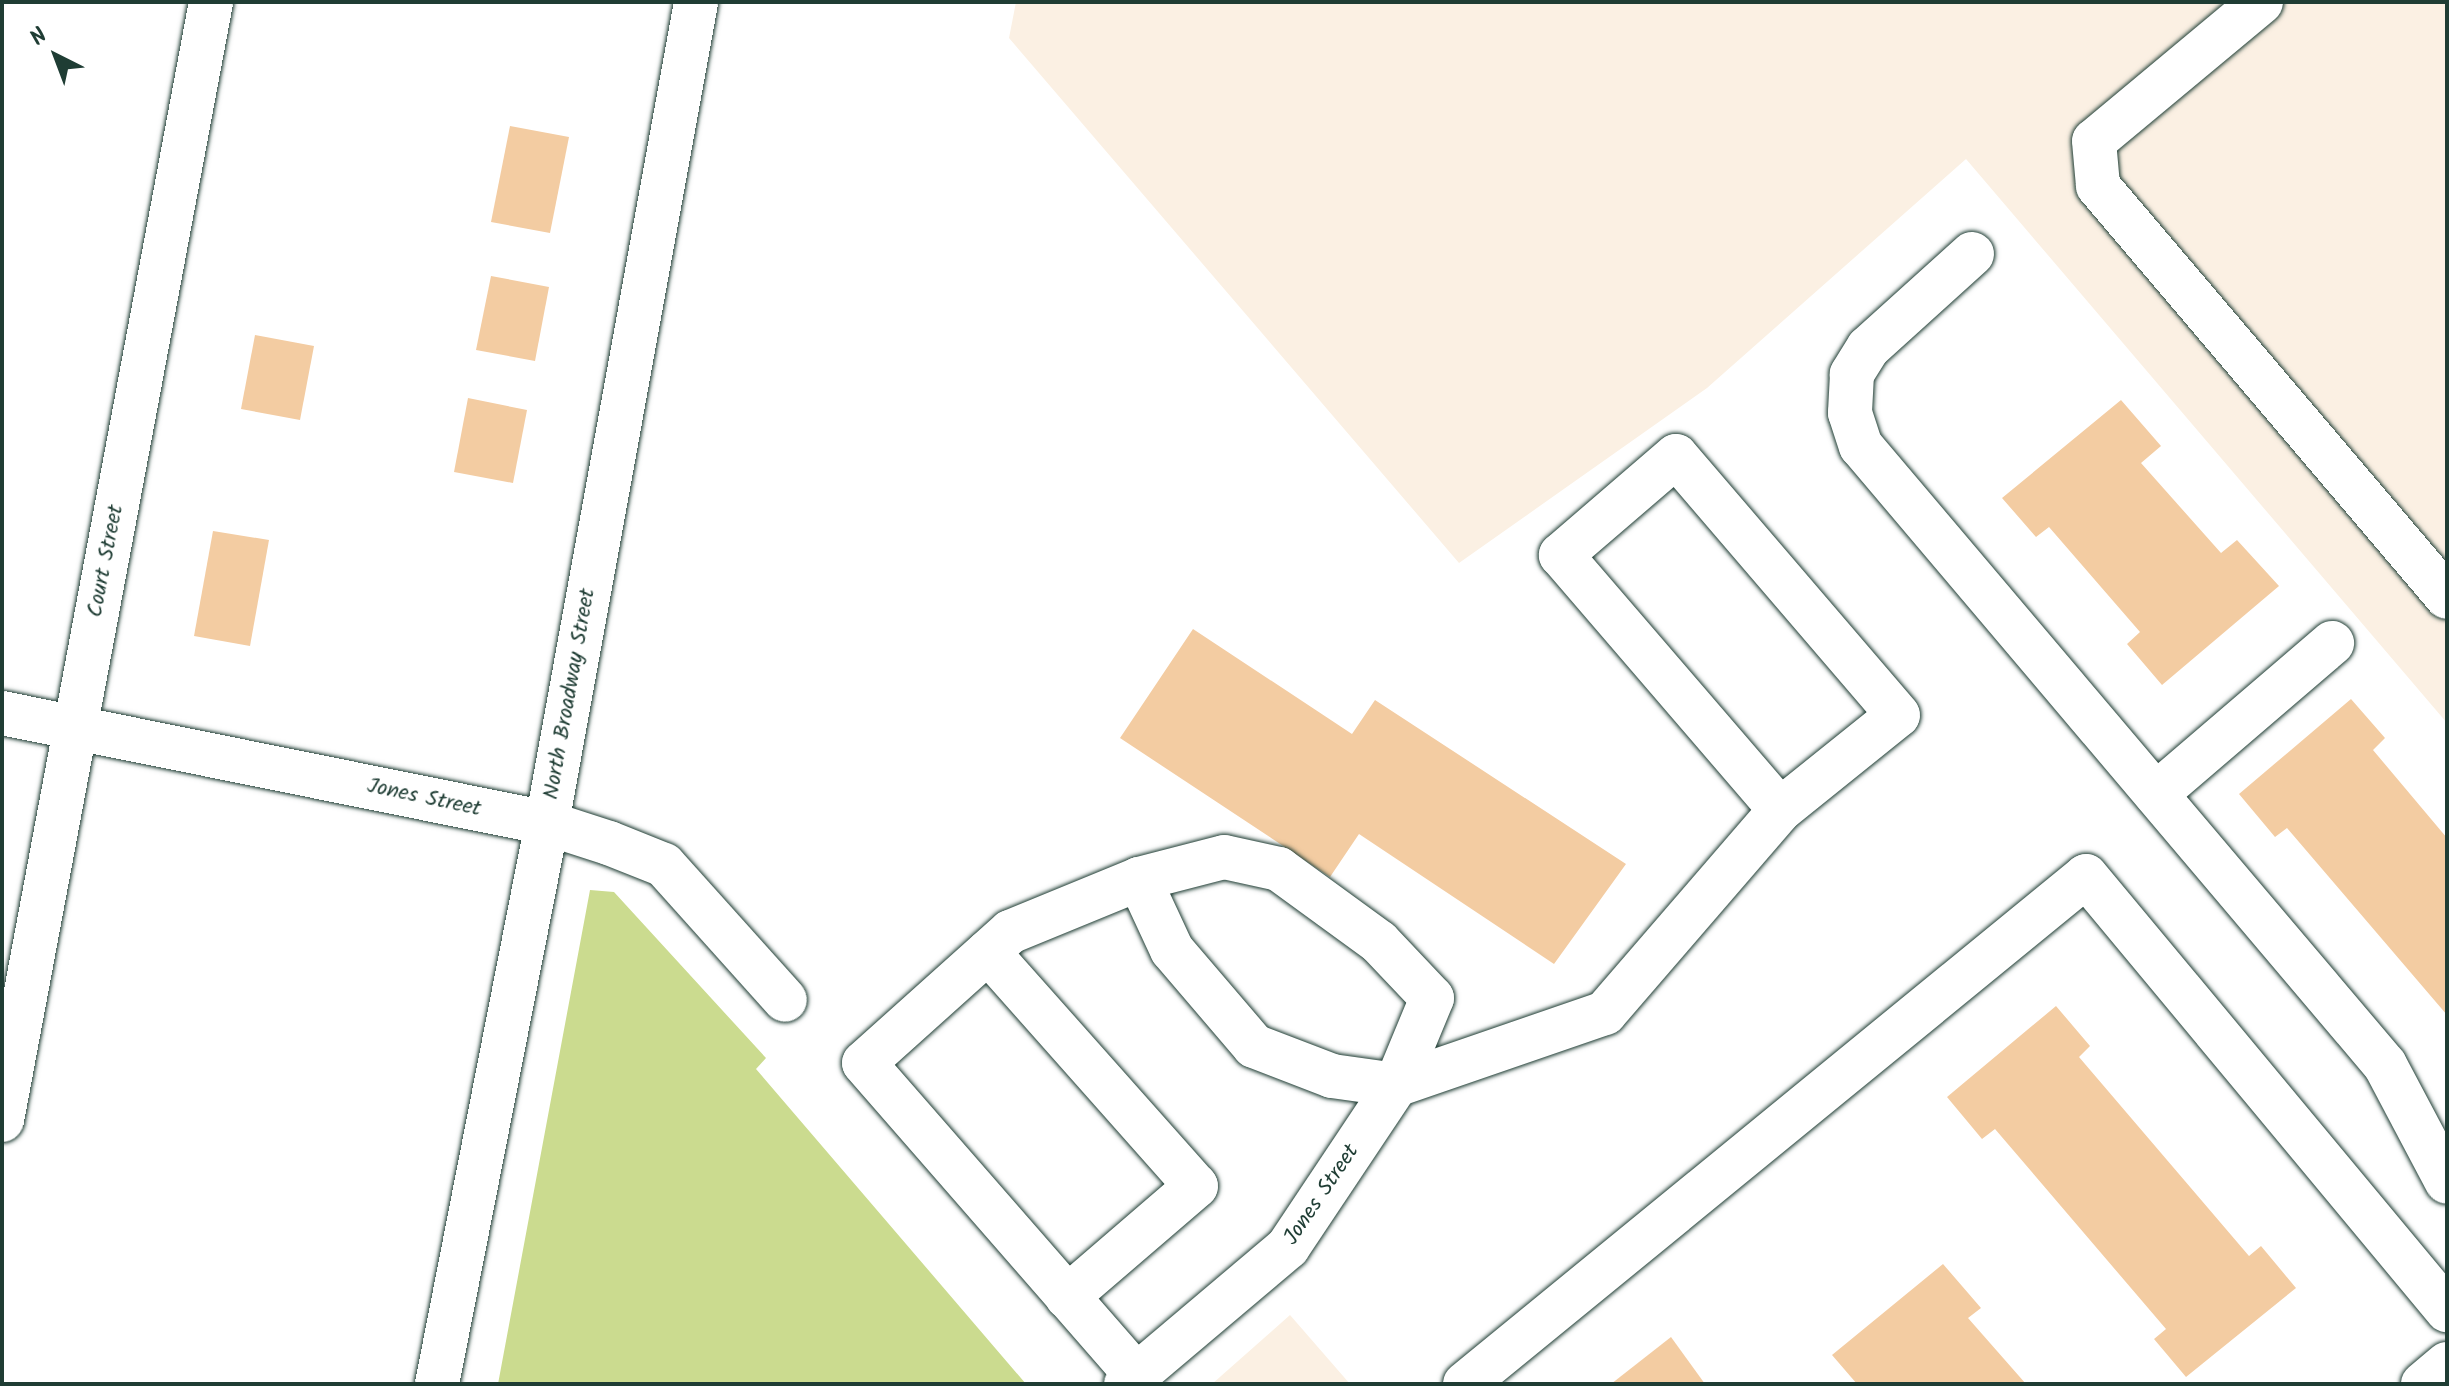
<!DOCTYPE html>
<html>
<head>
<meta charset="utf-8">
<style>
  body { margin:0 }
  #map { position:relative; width:2449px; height:1386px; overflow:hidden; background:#fff; font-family:Kalam,sans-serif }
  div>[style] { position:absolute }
  .built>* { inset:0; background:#fbf0e3 }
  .green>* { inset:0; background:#cbdb8f }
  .building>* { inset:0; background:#f3cca2 }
  .roads { filter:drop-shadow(0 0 2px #1f3d34) drop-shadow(0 0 2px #1f3d34) }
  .minor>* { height:44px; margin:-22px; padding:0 22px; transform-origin:22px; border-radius:22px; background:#fff }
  span { translate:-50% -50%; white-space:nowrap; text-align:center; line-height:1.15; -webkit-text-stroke:7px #fff; paint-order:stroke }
  .street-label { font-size:22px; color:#1f3d34 }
  .frame { position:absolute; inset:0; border:4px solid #1f3d34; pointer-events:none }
  .north { position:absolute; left:16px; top:16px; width:80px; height:80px; -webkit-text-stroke:6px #fff; paint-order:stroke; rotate:318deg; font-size:22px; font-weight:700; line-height:32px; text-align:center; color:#1f3d34 }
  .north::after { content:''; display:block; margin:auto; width:28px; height:36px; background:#1f3d34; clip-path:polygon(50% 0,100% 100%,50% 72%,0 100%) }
</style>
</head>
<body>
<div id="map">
  <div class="built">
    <div style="clip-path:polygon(1016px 2px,2447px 2px,2447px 723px,1966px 159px,1707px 388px,1459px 563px,1009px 38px)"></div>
    <div style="clip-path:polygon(1290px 1315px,1350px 1384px,1212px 1384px)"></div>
  </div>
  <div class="green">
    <div style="clip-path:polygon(590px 890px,614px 892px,766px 1058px,756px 1069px,1026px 1384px,498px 1384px)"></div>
  </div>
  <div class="building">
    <div style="clip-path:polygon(510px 126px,569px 137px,550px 233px,491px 222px)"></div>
    <div style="clip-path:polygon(491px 276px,549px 287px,535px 361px,476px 350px)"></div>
    <div style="clip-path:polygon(255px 335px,314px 346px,300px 420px,241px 409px)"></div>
    <div style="clip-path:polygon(468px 398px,527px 410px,513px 483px,454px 472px)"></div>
    <div style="clip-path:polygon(2121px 400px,2161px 446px,2141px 463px,2221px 553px,2237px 540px,2279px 586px,2162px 685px,2127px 644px,2140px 632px,2049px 527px,2036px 537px,2002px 498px)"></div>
    <div style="clip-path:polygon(213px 531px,269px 540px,250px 646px,194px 636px)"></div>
    <div style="clip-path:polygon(1193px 629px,1352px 734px,1375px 700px,1626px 864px,1554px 964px,1359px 834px,1330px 877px,1120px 738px)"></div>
    <div style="clip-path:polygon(2351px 699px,2385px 738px,2373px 750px,2447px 838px,2447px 1015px,2287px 828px,2275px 837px,2239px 794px)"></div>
    <div style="clip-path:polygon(2056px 1006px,2090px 1046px,2079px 1057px,2249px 1256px,2261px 1246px,2296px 1288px,2186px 1377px,2154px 1339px,2166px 1329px,1995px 1129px,1982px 1139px,1947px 1097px)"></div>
    <div style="clip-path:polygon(1943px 1264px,1981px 1308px,1968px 1318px,2026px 1384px,1857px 1384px,1832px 1355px)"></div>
    <div style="clip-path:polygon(1671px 1337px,1705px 1384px,1611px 1384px)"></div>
  </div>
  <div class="roads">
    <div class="minor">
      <div style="left:2261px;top:2px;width:217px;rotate:140.2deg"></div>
      <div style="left:2094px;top:141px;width:45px;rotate:84.9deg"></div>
      <div style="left:2098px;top:186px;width:539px;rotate:49.66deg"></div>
      <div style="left:1972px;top:254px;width:140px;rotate:137.9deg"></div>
      <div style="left:1868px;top:348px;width:31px;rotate:122deg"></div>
      <div style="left:1852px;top:374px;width:39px;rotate:93deg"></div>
      <div style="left:1850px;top:413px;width:35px;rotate:72deg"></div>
      <div style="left:1861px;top:446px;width:811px;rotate:49.75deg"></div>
      <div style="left:2385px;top:1065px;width:132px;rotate:62.1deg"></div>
      <div style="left:2px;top:713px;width:556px;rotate:11.41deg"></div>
      <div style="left:547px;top:823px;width:65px;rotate:17.9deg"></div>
      <div style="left:609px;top:843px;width:59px;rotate:21.8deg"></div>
      <div style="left:664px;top:865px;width:181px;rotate:48.1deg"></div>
      <div style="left:2156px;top:794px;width:232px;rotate:-40.6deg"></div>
      <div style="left:1139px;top:879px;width:78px;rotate:65.1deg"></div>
      <div style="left:1172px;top:950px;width:126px;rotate:49.5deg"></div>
      <div style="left:1254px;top:1046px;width:84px;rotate:21deg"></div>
      <div style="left:1332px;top:1076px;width:65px;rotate:8deg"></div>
      <div style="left:1396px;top:1085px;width:221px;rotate:-19deg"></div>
      <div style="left:1605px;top:1013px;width:268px;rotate:-49.2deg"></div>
      <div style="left:1780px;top:810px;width:151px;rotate:-38.8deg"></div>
      <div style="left:1898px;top:715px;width:341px;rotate:-130.6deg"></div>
      <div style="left:1676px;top:456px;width:152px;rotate:139.3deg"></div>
      <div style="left:1561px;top:555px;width:336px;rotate:49.3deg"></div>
      <div style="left:988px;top:952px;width:313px;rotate:48.4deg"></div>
      <div style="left:1196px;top:1186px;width:170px;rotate:139.3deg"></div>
      <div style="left:2px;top:1120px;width:1137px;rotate:-79.41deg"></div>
      <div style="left:437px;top:1384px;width:572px;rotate:-78.91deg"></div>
      <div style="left:547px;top:823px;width:834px;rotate:-79.71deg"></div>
      <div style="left:1126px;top:1384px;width:212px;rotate:-40.2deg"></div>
      <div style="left:1288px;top:1247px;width:195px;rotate:-56.3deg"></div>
      <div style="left:1396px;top:1085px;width:94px;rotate:-67.5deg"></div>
      <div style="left:1432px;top:998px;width:77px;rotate:-133.4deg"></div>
      <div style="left:1379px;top:942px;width:124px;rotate:-143.9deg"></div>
      <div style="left:1279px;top:869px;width:56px;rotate:-167.7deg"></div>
      <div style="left:1224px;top:857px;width:88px;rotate:165.5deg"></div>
      <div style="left:1139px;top:879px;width:139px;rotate:157.7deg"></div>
      <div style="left:1010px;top:932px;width:196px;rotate:138.1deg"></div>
      <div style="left:864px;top:1063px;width:414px;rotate:48.9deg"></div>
      <div style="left:1465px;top:1384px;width:802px;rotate:-39.28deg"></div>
      <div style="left:2086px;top:876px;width:565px;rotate:50.25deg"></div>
      <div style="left:2423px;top:1384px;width:31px;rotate:-40deg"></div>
    </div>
  </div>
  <div class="street-label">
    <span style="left:106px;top:561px;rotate:-79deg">Court Street</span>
    <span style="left:570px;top:694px;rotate:-80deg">North Broadway Street</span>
    <span style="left:424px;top:798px;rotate:12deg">Jones Street</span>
    <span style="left:1322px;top:1195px;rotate:-56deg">Jones Street</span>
  </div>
  <div class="frame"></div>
  <div class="north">N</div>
</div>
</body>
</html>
